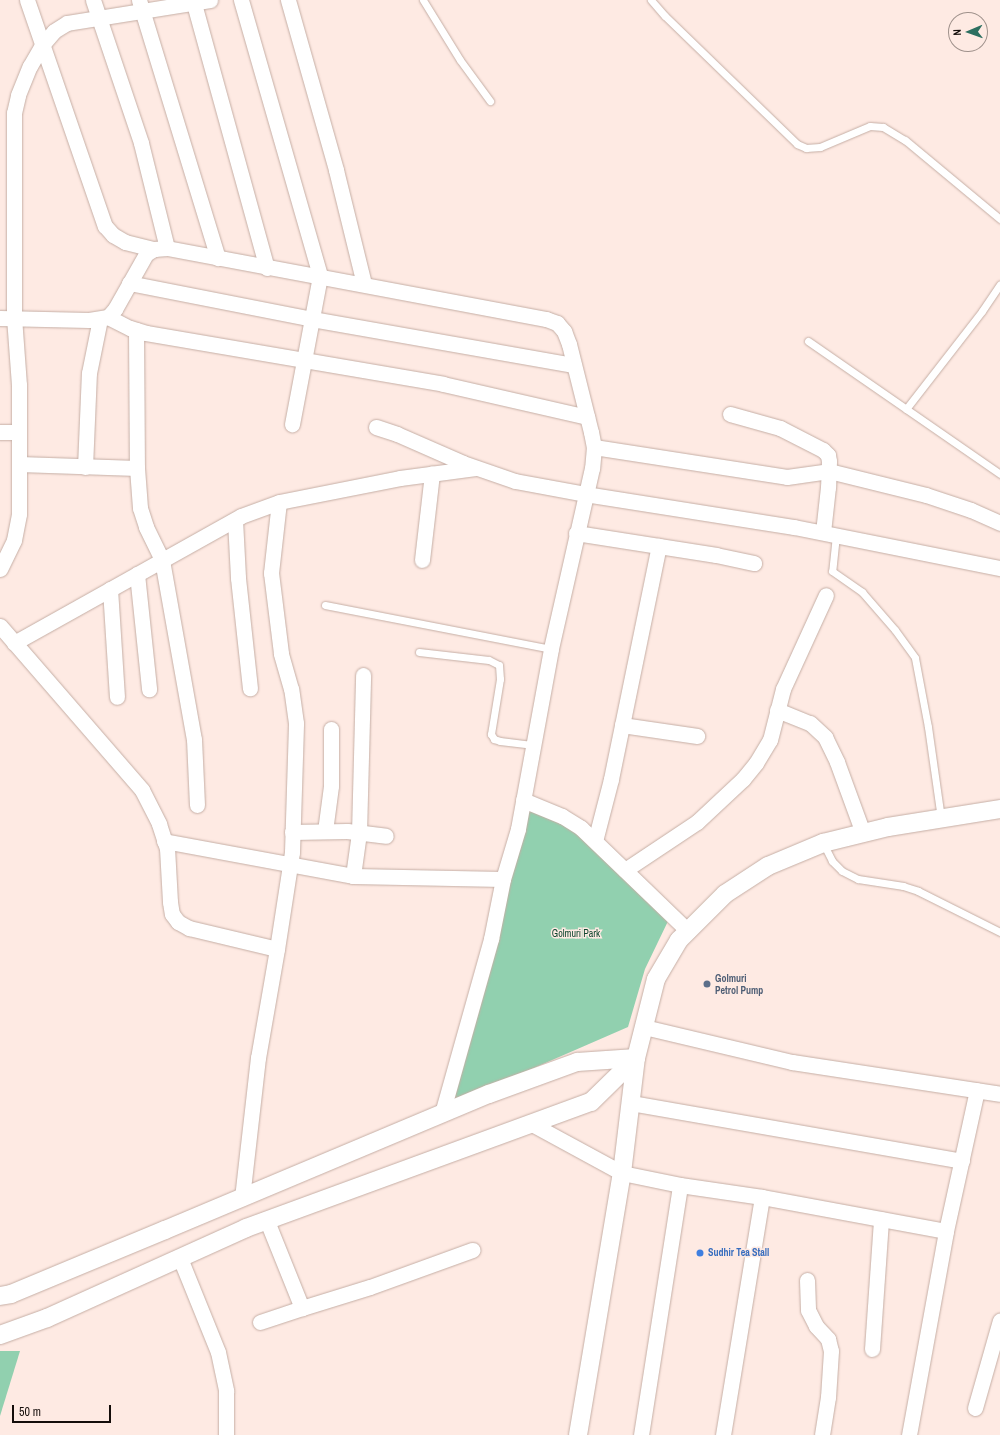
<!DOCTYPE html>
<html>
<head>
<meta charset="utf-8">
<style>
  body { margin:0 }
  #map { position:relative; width:1000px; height:1435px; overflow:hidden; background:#feeae3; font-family:"Archivo Narrow",sans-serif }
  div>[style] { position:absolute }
  .green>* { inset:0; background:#91d0af }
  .roads { filter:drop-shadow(0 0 1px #c5aea5) drop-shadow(0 0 1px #c5aea5) }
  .service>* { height:7px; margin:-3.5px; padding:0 3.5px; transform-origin:3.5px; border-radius:3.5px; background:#fff }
  .minor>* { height:15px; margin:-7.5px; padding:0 7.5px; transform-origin:7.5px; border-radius:7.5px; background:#fff }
  .tertiary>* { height:18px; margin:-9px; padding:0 9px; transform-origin:9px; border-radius:9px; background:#fff }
  .dots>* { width:11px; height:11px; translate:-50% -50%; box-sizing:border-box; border:2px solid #feeae3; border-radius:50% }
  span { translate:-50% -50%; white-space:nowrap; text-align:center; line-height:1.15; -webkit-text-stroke:3px #feeae3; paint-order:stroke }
  .park-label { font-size:10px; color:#104730 }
  .service-label { font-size:10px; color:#4e5e75; font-weight:700 }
  .left { translate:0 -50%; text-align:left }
  .shop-label { font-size:10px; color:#366cbe; font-weight:700 }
  .north { position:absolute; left:948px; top:12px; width:40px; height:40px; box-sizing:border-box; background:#feeae3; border:1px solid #a0928c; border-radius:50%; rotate:268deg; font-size:11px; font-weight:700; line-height:16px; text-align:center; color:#140d0a }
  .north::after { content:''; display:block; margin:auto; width:14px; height:18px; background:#2c6f60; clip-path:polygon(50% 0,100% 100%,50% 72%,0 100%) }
  .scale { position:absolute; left:12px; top:1405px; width:99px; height:18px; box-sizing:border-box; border:2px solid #140d0a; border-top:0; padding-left:5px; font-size:12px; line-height:14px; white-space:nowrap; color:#140d0a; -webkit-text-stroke:3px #feeae3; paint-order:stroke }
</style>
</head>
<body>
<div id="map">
  <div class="green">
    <div style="clip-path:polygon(530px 808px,579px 833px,670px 917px,645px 969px,628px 1027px,449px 1105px,522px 824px)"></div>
    <div style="clip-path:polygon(0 1351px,20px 1351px,0 1416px)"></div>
  </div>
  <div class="roads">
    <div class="service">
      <div style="left:423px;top:0;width:70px;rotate:58.3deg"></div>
      <div style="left:460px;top:60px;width:51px;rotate:53.8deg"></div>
      <div style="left:651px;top:0;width:21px;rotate:49deg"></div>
      <div style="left:665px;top:16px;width:184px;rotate:44.1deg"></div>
      <div style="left:797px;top:144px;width:10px;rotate:24deg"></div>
      <div style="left:806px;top:148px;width:14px;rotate:-4deg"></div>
      <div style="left:820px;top:147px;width:54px;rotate:-22.8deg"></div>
      <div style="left:870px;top:126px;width:13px;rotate:4deg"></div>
      <div style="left:883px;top:127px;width:26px;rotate:31deg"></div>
      <div style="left:905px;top:140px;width:124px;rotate:39.7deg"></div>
      <div style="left:808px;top:341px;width:234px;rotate:34.7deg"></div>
      <div style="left:906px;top:409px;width:124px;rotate:-52.2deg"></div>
      <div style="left:982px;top:311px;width:32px;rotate:-56deg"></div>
      <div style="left:836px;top:535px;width:36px;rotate:96deg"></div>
      <div style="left:832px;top:571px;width:37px;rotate:35deg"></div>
      <div style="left:862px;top:592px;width:50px;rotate:49deg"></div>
      <div style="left:895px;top:630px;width:34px;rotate:54deg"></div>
      <div style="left:915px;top:658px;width:70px;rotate:79.3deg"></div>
      <div style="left:928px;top:727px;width:92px;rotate:81.9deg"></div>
      <div style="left:325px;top:605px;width:230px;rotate:11deg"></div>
      <div style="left:419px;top:652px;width:70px;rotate:6.5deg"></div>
      <div style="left:489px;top:660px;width:11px;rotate:27deg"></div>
      <div style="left:499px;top:665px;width:14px;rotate:86deg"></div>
      <div style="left:500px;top:679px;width:56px;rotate:99.3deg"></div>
      <div style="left:491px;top:734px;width:6px;rotate:59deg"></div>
      <div style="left:494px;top:739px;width:6px;rotate:18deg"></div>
      <div style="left:500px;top:741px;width:32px;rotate:7deg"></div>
      <div style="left:823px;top:843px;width:20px;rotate:63deg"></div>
      <div style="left:832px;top:861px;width:14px;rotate:45deg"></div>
      <div style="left:842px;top:871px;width:18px;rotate:27deg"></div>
      <div style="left:858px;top:879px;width:46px;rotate:8.8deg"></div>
      <div style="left:903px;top:886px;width:16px;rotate:18deg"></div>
      <div style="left:918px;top:891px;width:92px;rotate:26.6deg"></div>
    </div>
    <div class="minor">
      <div style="left:27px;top:0;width:239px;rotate:71deg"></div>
      <div style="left:105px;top:226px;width:12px;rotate:48deg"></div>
      <div style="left:113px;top:235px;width:14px;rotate:30deg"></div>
      <div style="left:125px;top:242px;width:30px;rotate:14deg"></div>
      <div style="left:93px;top:0;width:151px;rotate:71.4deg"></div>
      <div style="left:141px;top:143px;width:108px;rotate:76.1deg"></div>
      <div style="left:139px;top:0;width:270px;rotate:73deg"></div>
      <div style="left:193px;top:0;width:278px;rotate:74.6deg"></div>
      <div style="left:241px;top:0;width:287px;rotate:74deg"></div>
      <div style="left:320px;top:276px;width:151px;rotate:100.7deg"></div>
      <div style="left:288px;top:0;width:177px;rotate:74.2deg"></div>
      <div style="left:336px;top:170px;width:117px;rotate:76.2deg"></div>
      <div style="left:129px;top:283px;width:187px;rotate:11.1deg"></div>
      <div style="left:312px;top:319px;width:266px;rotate:10deg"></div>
      <div style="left:108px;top:317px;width:25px;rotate:27deg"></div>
      <div style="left:130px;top:328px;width:17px;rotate:17deg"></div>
      <div style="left:146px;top:333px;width:301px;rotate:9.7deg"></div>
      <div style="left:443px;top:384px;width:148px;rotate:12.9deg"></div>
      <div style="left:0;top:318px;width:89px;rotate:1.3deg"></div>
      <div style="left:89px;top:320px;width:19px;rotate:-9deg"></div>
      <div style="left:108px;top:317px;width:11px;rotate:-49deg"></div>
      <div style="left:115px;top:309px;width:63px;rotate:-60.6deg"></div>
      <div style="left:146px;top:254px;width:9px;rotate:-32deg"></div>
      <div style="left:154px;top:249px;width:13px;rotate:-4deg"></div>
      <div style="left:167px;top:248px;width:386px;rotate:10.6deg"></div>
      <div style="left:546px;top:319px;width:12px;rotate:20deg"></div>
      <div style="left:557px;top:323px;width:11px;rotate:49deg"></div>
      <div style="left:564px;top:331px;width:14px;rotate:69deg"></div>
      <div style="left:569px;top:344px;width:91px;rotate:76deg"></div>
      <div style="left:591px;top:432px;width:15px;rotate:79deg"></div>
      <div style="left:594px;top:447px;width:21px;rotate:95deg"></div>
      <div style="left:592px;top:468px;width:186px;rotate:102.8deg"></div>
      <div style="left:551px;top:649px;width:183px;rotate:100.4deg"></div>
      <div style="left:518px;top:829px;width:52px;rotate:106.7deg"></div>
      <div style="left:503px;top:879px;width:61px;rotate:101.3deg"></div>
      <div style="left:491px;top:939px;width:181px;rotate:105.7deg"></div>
      <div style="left:136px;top:330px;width:138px;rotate:89.6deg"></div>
      <div style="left:137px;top:468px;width:40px;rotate:85.7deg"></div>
      <div style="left:140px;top:508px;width:20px;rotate:72deg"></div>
      <div style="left:146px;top:527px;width:37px;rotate:64deg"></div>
      <div style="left:162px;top:560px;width:182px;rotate:79.9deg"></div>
      <div style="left:194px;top:739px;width:66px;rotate:87.4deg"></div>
      <div style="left:730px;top:414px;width:52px;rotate:15.6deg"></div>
      <div style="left:780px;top:428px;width:48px;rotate:27.1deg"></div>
      <div style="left:823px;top:450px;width:7px;rotate:45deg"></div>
      <div style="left:828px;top:455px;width:6px;rotate:81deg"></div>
      <div style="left:829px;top:461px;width:26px;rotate:92deg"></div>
      <div style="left:828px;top:487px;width:45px;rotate:96.3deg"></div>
      <div style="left:376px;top:427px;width:22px;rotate:18deg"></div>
      <div style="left:397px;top:434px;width:72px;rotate:23.7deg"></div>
      <div style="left:463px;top:463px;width:55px;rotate:19.1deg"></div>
      <div style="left:515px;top:481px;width:71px;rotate:10.5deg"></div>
      <div style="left:585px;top:494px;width:212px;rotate:9deg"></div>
      <div style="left:794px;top:527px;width:210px;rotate:11.3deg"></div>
      <div style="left:0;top:432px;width:18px"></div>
      <div style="left:594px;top:447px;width:195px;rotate:8.8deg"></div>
      <div style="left:787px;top:477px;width:42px;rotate:-8.1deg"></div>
      <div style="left:829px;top:471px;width:100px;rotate:13.9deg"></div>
      <div style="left:926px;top:495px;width:47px;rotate:18.4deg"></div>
      <div style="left:971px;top:510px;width:32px;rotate:24deg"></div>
      <div style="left:19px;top:464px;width:118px;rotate:1.9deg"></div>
      <div style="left:85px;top:467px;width:94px;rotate:-87.6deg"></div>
      <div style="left:89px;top:373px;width:55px;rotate:-78.5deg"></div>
      <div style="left:235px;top:520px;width:58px;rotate:87deg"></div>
      <div style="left:238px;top:578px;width:111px;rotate:83.8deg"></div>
      <div style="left:576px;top:533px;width:142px;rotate:8.9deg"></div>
      <div style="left:716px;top:555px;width:39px;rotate:12deg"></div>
      <div style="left:422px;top:560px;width:87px;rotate:-83.4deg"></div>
      <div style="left:0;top:569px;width:32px;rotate:-64deg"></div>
      <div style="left:14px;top:540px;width:26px;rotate:-79deg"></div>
      <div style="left:19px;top:514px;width:129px;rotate:-90deg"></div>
      <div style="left:19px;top:385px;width:68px;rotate:-94.2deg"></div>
      <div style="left:14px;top:317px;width:204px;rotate:-90deg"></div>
      <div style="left:14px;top:113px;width:18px;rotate:-77deg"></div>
      <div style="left:18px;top:95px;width:31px;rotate:-68deg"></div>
      <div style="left:30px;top:66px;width:24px;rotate:-60deg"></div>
      <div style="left:42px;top:45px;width:18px;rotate:-49deg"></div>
      <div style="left:54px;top:31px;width:15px;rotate:-32deg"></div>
      <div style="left:67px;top:23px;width:145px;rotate:-9.1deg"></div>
      <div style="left:137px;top:574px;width:116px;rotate:84deg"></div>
      <div style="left:110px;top:589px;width:108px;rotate:86.3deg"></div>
      <div style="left:0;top:626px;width:217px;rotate:49.1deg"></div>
      <div style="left:142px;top:790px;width:38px;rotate:63deg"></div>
      <div style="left:159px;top:824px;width:25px;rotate:72deg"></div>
      <div style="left:167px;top:848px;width:54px;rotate:86.8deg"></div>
      <div style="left:170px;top:902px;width:12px;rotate:81deg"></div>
      <div style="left:172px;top:914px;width:10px;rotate:53deg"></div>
      <div style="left:178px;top:922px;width:13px;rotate:29deg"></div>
      <div style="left:189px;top:928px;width:90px;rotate:13.4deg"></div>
      <div style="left:14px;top:643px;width:260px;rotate:-29.2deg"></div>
      <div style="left:241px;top:516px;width:40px;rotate:-20.2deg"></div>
      <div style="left:279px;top:502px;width:123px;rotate:-11.2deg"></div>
      <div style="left:400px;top:478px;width:76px;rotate:-7.6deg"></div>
      <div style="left:777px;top:710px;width:35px;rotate:22deg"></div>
      <div style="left:810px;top:723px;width:21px;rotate:43deg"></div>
      <div style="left:825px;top:737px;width:28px;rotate:64deg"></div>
      <div style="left:837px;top:762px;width:76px;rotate:69.9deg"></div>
      <div style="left:622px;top:725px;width:76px;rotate:8.3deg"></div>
      <div style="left:523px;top:800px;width:42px;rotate:22.3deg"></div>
      <div style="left:562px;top:816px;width:22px;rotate:32deg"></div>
      <div style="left:581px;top:828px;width:149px;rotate:43.9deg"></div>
      <div style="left:325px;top:831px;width:45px;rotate:-82.4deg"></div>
      <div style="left:331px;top:786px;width:57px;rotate:-90deg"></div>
      <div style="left:292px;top:832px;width:55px;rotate:-1deg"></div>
      <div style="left:347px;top:831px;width:39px;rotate:7deg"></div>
      <div style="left:164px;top:841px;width:192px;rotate:10.5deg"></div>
      <div style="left:353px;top:876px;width:150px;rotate:1.1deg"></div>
      <div style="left:595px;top:841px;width:64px;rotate:-75.5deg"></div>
      <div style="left:611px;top:779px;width:238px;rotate:-78.4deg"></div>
      <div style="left:625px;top:870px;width:87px;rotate:-33.7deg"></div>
      <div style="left:697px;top:822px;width:63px;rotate:-43.1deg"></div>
      <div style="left:743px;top:779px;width:21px;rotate:-51deg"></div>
      <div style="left:756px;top:763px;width:27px;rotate:-59deg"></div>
      <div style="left:770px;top:740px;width:53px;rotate:-75.7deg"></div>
      <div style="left:783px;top:689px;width:103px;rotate:-65.4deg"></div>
      <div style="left:353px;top:876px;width:43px;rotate:-82.1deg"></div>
      <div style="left:359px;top:833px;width:158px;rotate:-88.5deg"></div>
      <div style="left:644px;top:1027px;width:152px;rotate:13.3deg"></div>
      <div style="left:792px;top:1062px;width:210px;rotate:8.7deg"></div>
      <div style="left:631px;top:1103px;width:336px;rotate:9.9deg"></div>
      <div style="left:530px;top:1123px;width:105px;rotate:28.5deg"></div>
      <div style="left:622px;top:1173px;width:59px;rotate:11.7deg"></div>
      <div style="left:680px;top:1185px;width:83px;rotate:8.3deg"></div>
      <div style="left:762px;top:1197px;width:187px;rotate:10.5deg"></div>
      <div style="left:242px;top:1198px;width:141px;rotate:-83.5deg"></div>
      <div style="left:258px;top:1058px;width:111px;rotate:-80.1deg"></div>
      <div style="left:277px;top:949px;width:98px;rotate:-81.2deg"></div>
      <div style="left:292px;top:852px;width:129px;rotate:-88.2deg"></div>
      <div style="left:296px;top:723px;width:34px;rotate:-98deg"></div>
      <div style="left:291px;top:689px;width:37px;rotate:-106deg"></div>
      <div style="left:281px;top:653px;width:81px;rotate:-97.1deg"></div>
      <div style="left:271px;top:573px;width:71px;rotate:-83.6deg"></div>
      <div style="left:267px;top:1221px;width:94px;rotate:68.1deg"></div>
      <div style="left:302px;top:1308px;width:71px;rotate:-17.2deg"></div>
      <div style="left:370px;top:1287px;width:109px;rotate:-19.9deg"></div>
      <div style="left:180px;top:1258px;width:101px;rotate:68deg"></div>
      <div style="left:218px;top:1352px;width:40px;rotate:78deg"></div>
      <div style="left:226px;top:1391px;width:44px;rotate:90deg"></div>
      <div style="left:807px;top:1280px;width:30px;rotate:88deg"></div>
      <div style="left:808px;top:1310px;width:18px;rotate:63deg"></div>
      <div style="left:816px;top:1326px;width:18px;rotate:47deg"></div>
      <div style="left:828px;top:1339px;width:12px;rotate:76deg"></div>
      <div style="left:831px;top:1351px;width:46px;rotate:93.7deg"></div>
      <div style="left:828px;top:1397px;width:38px;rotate:99deg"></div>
      <div style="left:260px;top:1322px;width:44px;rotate:-18.4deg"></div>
      <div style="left:872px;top:1349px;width:130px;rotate:-86deg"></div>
      <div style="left:975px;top:1408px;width:91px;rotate:-74.1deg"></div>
      <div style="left:641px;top:1435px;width:253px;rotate:-81.1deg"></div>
      <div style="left:723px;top:1435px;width:241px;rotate:-80.7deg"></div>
      <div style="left:909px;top:1435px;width:207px;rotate:-79.7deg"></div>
      <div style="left:946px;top:1231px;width:144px;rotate:-77.6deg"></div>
    </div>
    <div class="tertiary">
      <div style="left:0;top:1296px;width:11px;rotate:-10deg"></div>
      <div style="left:11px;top:1294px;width:167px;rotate:-22.6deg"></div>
      <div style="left:165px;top:1230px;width:351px;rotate:-22.8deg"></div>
      <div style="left:489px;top:1094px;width:94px;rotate:-20deg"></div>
      <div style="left:577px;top:1062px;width:59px;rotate:-3.9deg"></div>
      <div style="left:0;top:1335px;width:50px;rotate:-19.9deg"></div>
      <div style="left:47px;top:1318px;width:218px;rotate:-24.3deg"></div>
      <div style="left:246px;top:1228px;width:367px;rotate:-20.1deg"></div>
      <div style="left:591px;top:1102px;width:63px;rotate:-44.4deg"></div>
      <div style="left:578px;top:1435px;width:266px;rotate:-80.5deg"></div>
      <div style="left:622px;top:1173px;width:116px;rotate:-83.1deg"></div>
      <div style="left:636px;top:1058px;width:81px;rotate:-75.8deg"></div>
      <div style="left:656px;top:979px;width:45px;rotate:-59.5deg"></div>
      <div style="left:679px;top:940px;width:65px;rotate:-45deg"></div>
      <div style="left:725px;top:894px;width:51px;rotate:-33.1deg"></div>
      <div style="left:768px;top:866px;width:60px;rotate:-22.7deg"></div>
      <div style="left:823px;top:843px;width:67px;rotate:-13.8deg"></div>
      <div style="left:888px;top:827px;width:113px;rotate:-9.1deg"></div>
    </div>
  </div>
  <div class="dots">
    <div style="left:707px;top:984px;background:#5c6f8a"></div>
    <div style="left:700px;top:1253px;background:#3f7fe0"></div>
  </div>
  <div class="park-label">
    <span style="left:576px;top:934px">Golmuri Park</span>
  </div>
  <div class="service-label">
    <span class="left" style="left:715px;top:984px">Golmuri<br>Petrol Pump</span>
  </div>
  <div class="shop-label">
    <span class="left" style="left:708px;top:1253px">Sudhir Tea Stall</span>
  </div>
  <div class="north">N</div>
  <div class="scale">50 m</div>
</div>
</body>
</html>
